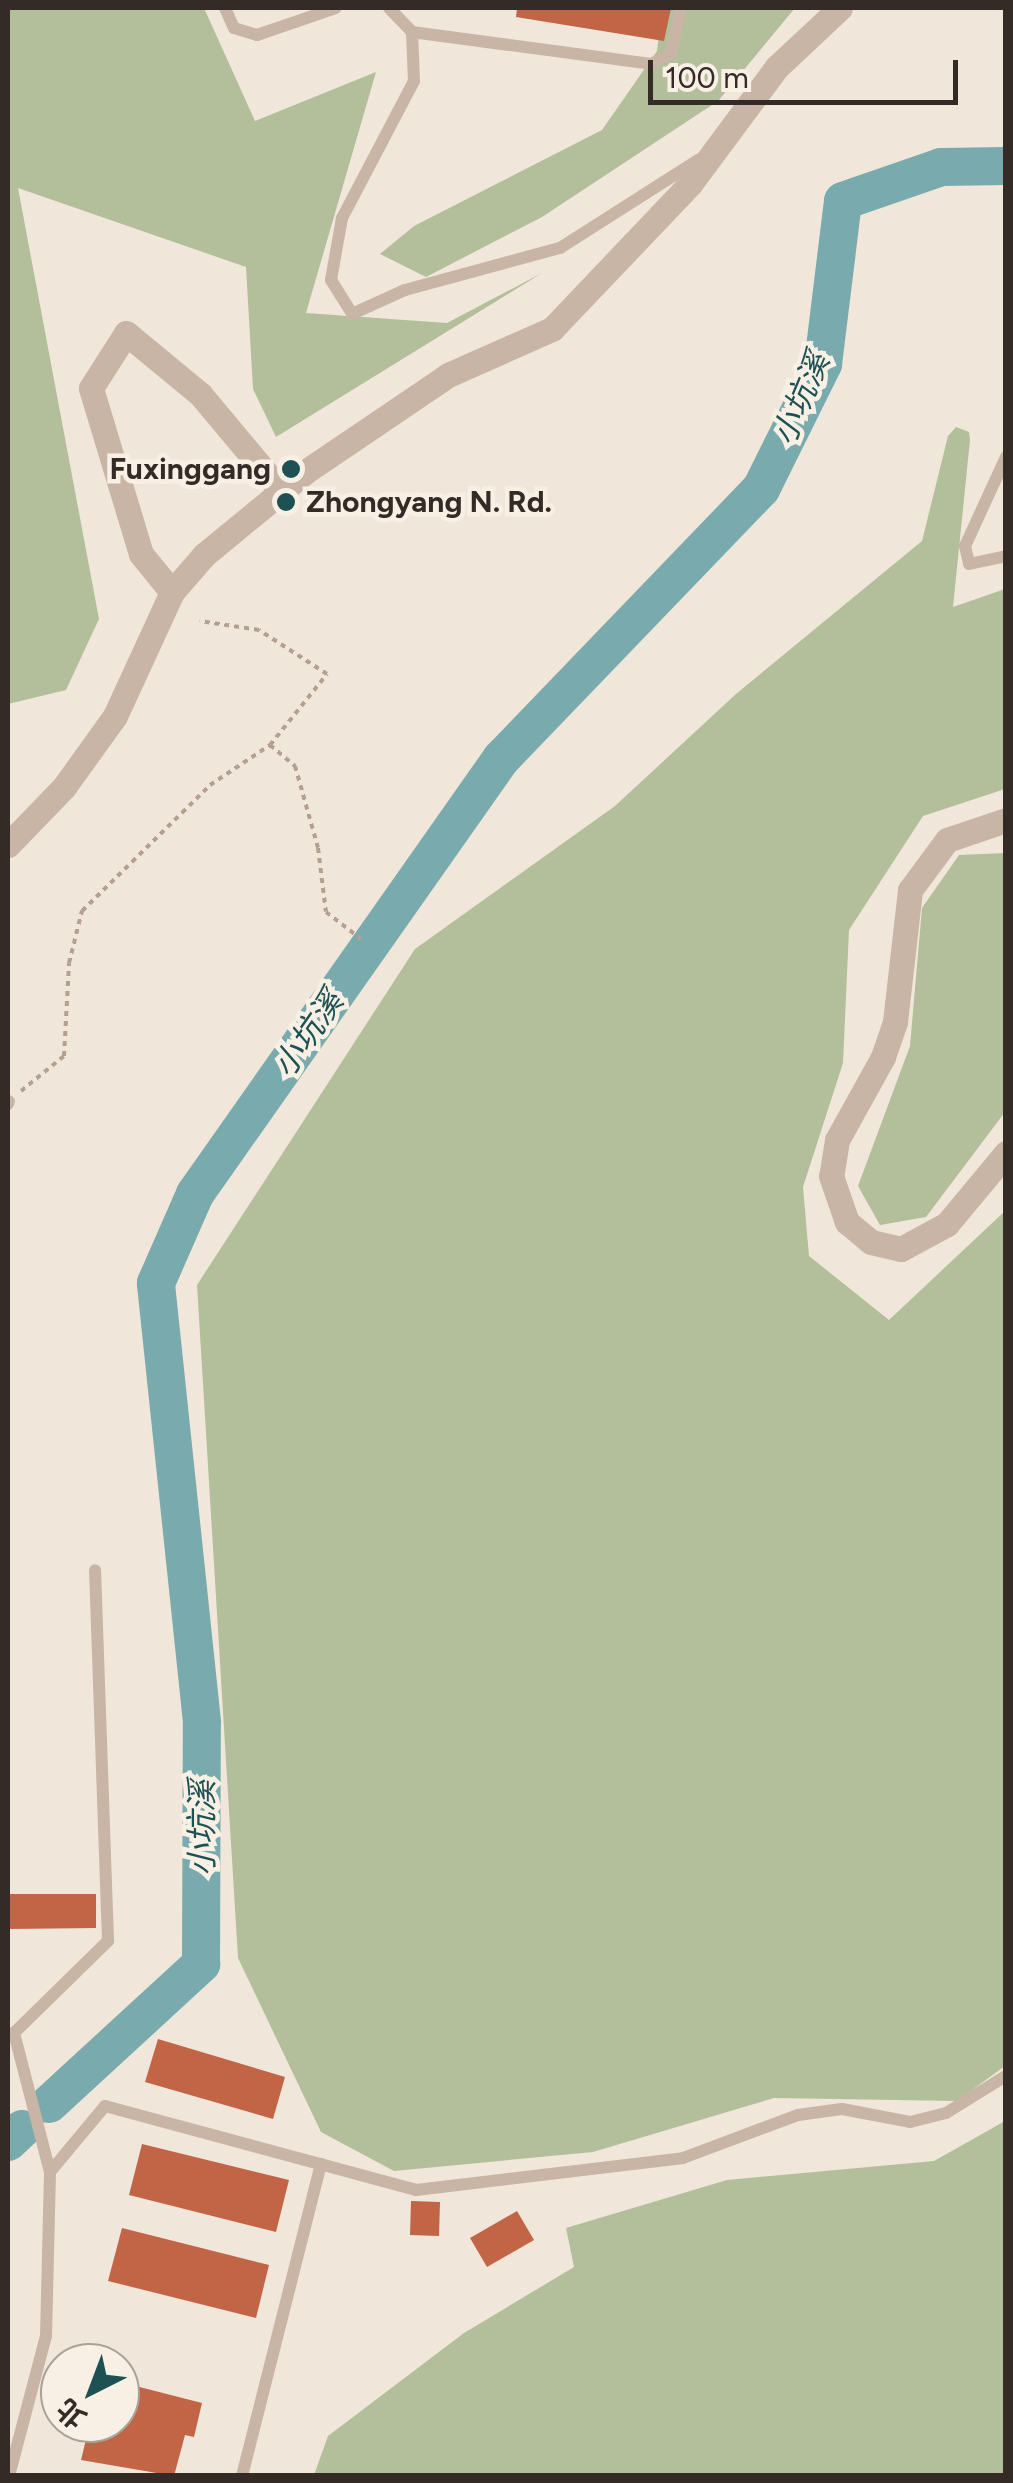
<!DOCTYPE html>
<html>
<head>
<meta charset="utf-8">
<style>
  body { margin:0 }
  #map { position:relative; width:1013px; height:2483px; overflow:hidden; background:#f0e6d9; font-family:Figtree,"Noto Sans TC",sans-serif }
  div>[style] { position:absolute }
  .green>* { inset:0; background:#b3bf9a }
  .river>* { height:38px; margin:-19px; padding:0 19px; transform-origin:19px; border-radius:19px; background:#79aaad }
  .building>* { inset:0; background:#c26446 }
  .path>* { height:4px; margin-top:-2px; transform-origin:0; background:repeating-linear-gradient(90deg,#b49f90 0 5px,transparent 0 10px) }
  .service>* { height:12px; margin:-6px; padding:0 6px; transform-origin:6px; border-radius:6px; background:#c8b5a6 }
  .minor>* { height:25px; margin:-12.5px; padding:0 12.5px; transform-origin:12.5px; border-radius:12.5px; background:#c8b5a6 }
  .dots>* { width:28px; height:28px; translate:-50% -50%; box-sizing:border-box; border:5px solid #f8f0e5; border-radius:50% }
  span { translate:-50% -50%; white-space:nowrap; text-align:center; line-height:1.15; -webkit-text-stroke:9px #f8f0e5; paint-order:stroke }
  .poi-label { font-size:30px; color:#342b27; font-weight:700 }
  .right { translate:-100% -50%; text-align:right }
  .left { translate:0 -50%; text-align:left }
  .water-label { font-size:32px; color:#1e5154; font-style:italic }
  .frame { position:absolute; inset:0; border:10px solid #342b27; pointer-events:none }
  .north { position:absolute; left:40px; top:2343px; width:100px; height:100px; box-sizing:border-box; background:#f8f0e5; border:2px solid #aaa199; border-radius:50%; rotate:222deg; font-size:28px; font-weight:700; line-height:40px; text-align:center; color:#342b27 }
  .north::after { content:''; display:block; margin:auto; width:35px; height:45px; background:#1e5154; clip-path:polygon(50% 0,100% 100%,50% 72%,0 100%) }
  .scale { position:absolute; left:648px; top:60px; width:310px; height:45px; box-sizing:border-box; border:5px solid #342b27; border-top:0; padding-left:12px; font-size:30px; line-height:35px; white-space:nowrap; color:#342b27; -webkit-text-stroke:8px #f8f0e5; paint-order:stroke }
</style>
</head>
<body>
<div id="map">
  <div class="green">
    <div style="clip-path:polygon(8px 8px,204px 8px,255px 121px,376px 72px,306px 313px,447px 323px,542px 273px,276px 437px,253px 389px,246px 267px,18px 188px,99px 619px,66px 690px,8px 704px)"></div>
    <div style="clip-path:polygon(662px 8px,795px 8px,718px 101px,542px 217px,426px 277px,380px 254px,414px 226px,602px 130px,657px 51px)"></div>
    <div style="clip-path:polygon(956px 427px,969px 432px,970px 440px,953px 607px,1005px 589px,1005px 789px,923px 816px,849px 930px,843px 1063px,803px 1187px,809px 1256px,889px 1320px,1005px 1211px,1005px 2066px,957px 2101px,774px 2098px,593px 2152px,394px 2171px,321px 2132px,238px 1958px,197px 1285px,415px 949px,615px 806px,736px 694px,922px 541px,948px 436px)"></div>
    <div style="clip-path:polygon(1005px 853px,1005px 1112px,926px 1217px,880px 1225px,858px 1186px,910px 1046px,922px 908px,959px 855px)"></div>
    <div style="clip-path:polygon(1005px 2121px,1005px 2475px,314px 2475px,328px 2436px,464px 2333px,574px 2267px,566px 2228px,727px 2180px,934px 2161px)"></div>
  </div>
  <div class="river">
    <div style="left:49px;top:2104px;width:207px;rotate:-42.6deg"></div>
    <div style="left:201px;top:1964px;width:242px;rotate:-89.8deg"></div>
    <div style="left:202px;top:1722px;width:441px;rotate:-96deg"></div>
    <div style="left:156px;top:1283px;width:97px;rotate:-66.3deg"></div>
    <div style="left:195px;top:1194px;width:532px;rotate:-54.88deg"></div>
    <div style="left:501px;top:759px;width:375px;rotate:-46.1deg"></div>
    <div style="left:761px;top:489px;width:140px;rotate:-63.6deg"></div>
    <div style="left:823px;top:364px;width:164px;rotate:-83deg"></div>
    <div style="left:843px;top:201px;width:104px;rotate:-19.1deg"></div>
    <div style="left:941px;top:167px;width:65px;rotate:-0.9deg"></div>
    <div style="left:8px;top:2142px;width:19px;rotate:-43deg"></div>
  </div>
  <div class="building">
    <div style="clip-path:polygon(517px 8px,671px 8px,664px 41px,516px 17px)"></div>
    <div style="clip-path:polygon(8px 1894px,96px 1894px,96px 1928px,8px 1929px)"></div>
    <div style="clip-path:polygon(158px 2039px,285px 2077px,273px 2119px,145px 2082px)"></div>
    <div style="clip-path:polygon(142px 2144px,289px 2180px,276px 2232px,129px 2195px)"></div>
    <div style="clip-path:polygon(411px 2201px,440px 2202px,439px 2236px,410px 2235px)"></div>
    <div style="clip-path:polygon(517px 2211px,534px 2240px,487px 2267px,470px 2238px)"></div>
    <div style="clip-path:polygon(122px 2228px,269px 2265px,256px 2318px,108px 2281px)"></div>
    <div style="clip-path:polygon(120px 2382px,202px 2403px,194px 2437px,185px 2435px,174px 2476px,81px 2460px,90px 2423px,120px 2423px)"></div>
  </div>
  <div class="path">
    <div style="left:270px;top:745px;width:33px;rotate:40deg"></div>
    <div style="left:295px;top:766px;width:85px;rotate:74.3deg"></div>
    <div style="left:318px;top:848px;width:64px;rotate:82.9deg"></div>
    <div style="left:326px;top:912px;width:44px;rotate:37.6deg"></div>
    <div style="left:21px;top:1091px;width:55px;rotate:-39.1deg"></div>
    <div style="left:64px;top:1056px;width:93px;rotate:-86.9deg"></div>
    <div style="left:69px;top:963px;width:54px;rotate:-76deg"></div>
    <div style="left:82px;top:911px;width:180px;rotate:-44.5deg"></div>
    <div style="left:210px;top:785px;width:72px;rotate:-33.7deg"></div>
    <div style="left:270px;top:745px;width:91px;rotate:-51.2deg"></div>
    <div style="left:327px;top:674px;width:81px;rotate:-147.1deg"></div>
    <div style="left:259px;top:630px;width:60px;rotate:-171.3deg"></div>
  </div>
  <div class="service">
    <div style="left:225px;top:8px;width:22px;rotate:66deg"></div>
    <div style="left:234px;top:28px;width:24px;rotate:17deg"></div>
    <div style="left:257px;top:35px;width:83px;rotate:-18.9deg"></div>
    <div style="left:389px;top:8px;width:33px;rotate:46deg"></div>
    <div style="left:412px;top:32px;width:49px;rotate:87.7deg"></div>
    <div style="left:414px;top:81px;width:155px;rotate:117.7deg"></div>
    <div style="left:342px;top:218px;width:63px;rotate:100.1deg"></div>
    <div style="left:331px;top:280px;width:40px;rotate:58deg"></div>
    <div style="left:352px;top:314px;width:58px;rotate:-24.4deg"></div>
    <div style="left:405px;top:290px;width:161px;rotate:-15.2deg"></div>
    <div style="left:560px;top:248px;width:164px;rotate:-32.5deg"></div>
    <div style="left:412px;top:32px;width:241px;rotate:7.6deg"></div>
    <div style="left:651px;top:64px;width:22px;rotate:-27deg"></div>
    <div style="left:671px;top:54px;width:47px;rotate:-77.7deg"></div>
    <div style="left:1006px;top:457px;width:98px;rotate:114.7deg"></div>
    <div style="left:965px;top:546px;width:18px;rotate:77deg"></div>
    <div style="left:969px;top:564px;width:38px;rotate:-12deg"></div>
    <div style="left:8px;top:1104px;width:3px;rotate:-72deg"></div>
    <div style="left:50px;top:2172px;width:144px;rotate:-104.5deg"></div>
    <div style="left:14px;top:2033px;width:132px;rotate:-44.4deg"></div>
    <div style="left:108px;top:1941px;width:371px;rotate:-92deg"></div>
    <div style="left:9px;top:2476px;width:145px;rotate:-75.2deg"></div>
    <div style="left:46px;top:2336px;width:164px;rotate:-88.6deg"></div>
    <div style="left:50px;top:2172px;width:86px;rotate:-50.2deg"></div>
    <div style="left:105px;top:2106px;width:322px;rotate:15.1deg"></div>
    <div style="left:416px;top:2190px;width:269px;rotate:-6.8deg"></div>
    <div style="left:683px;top:2158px;width:123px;rotate:-20.5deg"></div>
    <div style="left:798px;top:2115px;width:44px;rotate:-7.8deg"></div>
    <div style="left:842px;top:2109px;width:69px;rotate:10.8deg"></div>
    <div style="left:910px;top:2122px;width:37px;rotate:-14deg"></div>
    <div style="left:946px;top:2113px;width:70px;rotate:-31.7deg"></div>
    <div style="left:242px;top:2476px;width:322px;rotate:-75.8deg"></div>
  </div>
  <div class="minor">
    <div style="left:172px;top:592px;width:49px;rotate:-129.2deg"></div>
    <div style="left:141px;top:554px;width:173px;rotate:-106.8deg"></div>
    <div style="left:91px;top:388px;width:65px;rotate:-57.5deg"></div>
    <div style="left:126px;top:333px;width:96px;rotate:39.5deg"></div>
    <div style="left:200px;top:394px;width:128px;rotate:50.1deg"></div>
    <div style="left:1006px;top:820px;width:62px;rotate:161.3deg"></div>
    <div style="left:947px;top:840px;width:62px;rotate:126.5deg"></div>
    <div style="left:910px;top:890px;width:133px;rotate:96.5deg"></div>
    <div style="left:895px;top:1022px;width:37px;rotate:109deg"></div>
    <div style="left:883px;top:1057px;width:95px;rotate:119deg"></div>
    <div style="left:837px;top:1140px;width:36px;rotate:99deg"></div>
    <div style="left:831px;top:1176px;width:49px;rotate:70.8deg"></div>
    <div style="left:847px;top:1222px;width:31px;rotate:40deg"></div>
    <div style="left:871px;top:1242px;width:31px;rotate:13deg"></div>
    <div style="left:901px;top:1249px;width:52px;rotate:-28.5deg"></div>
    <div style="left:947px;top:1224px;width:92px;rotate:-50.3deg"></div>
    <div style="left:8px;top:845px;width:81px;rotate:-46deg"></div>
    <div style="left:64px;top:787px;width:87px;rotate:-54.3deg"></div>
    <div style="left:115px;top:716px;width:136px;rotate:-65.3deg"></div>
    <div style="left:172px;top:592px;width:49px;rotate:-49.1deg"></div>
    <div style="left:204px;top:555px;width:131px;rotate:-39.4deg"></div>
    <div style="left:305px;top:472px;width:173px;rotate:-34.1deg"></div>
    <div style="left:448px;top:375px;width:114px;rotate:-23.9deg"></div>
    <div style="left:552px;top:329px;width:200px;rotate:-46.4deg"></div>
    <div style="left:690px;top:184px;width:146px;rotate:-53.4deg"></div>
    <div style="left:777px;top:67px;width:86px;rotate:-43.1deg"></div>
  </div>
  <div class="dots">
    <div style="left:291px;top:469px;background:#1e5154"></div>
    <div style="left:286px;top:502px;background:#1e5154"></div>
  </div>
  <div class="poi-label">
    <span class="right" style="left:271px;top:469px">Fuxinggang</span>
    <span class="left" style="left:306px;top:502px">Zhongyang N. Rd.</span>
  </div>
  <div class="water-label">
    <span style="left:801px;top:399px;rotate:-67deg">小坑溪</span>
    <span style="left:308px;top:1034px;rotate:-55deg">小坑溪</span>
    <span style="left:202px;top:1828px;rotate:-90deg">小坑溪</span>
  </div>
  <div class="frame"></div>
  <div class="north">北</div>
  <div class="scale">100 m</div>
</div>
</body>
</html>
